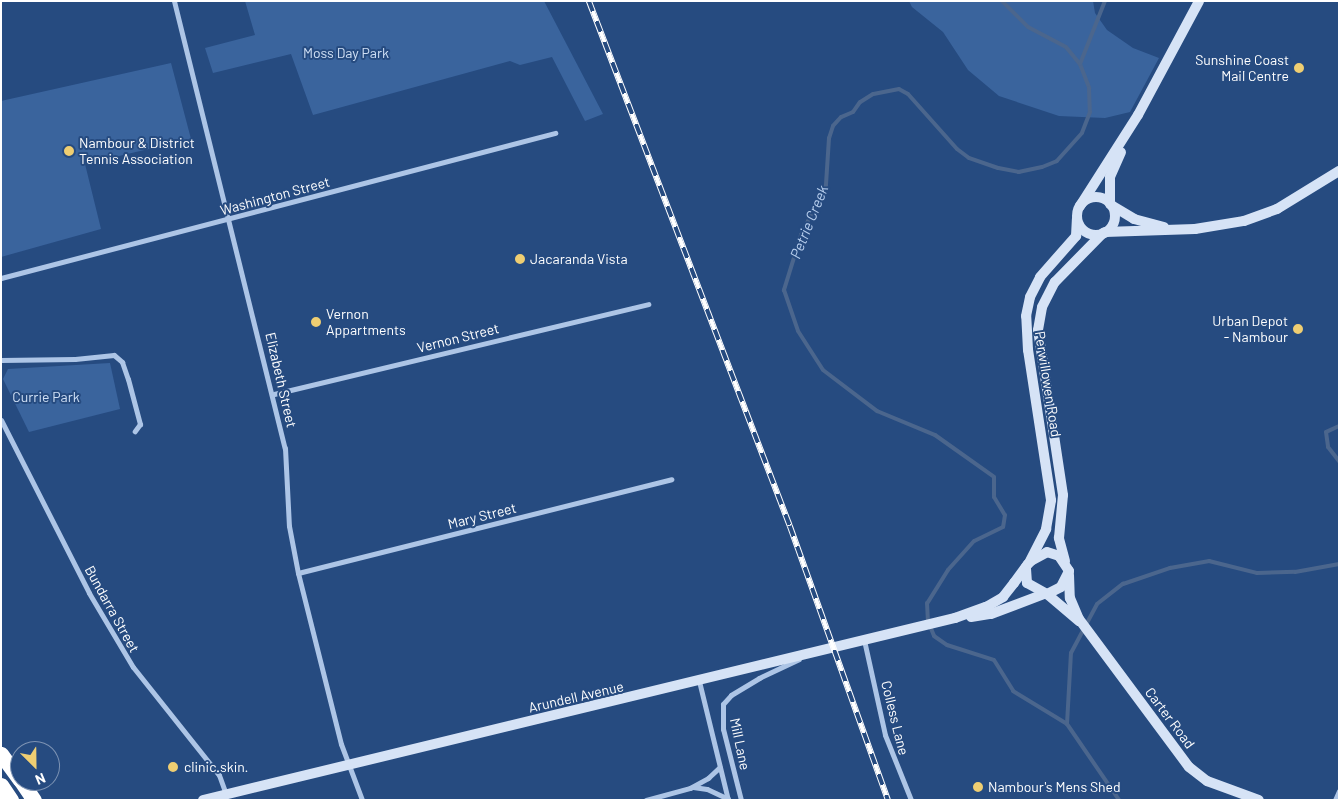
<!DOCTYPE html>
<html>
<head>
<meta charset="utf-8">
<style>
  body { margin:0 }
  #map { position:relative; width:1340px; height:801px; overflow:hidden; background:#264b80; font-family:Barlow,sans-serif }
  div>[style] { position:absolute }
  .green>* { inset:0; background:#3a649d }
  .stream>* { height:4px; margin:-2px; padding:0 2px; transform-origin:2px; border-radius:2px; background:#4b668d }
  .street>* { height:5px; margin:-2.5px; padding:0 2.5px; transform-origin:2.5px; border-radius:2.5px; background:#adc5e6 }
  .secondary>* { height:10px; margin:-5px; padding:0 5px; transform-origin:5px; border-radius:5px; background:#d6e3f6 }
  .secondary>.ring { margin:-5px; padding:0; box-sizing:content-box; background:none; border:10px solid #d6e3f6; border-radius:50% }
  .highway>* { height:15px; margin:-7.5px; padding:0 7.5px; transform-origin:7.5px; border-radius:7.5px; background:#fff }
  .rail>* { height:5.5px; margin-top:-2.75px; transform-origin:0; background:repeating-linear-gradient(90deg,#264b80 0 11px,#fff 0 22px); box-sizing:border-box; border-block:1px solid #fff }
  .dots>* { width:14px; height:14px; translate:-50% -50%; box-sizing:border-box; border:2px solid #264b80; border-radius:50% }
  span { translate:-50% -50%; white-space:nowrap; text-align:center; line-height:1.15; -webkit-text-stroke:4px #264b80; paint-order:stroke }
  .park-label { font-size:14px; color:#d0e0f5 }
  .poi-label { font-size:14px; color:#fff }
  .right { translate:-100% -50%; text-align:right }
  .left { translate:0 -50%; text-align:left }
  .street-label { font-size:14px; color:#fff }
  .water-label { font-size:15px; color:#b8cfee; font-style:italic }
  .frame { position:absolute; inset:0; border:2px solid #fff; pointer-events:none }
  .north { position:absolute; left:10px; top:741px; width:50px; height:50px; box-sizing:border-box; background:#264b80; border:1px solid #7d93b3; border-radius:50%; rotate:157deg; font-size:14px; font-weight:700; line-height:20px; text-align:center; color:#fff }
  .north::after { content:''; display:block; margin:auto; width:18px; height:22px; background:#efce72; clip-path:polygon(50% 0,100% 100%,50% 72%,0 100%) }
</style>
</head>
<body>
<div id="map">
  <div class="green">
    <div style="clip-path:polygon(245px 1px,544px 1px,603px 114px,585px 121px,552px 57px,520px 65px,510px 61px,313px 115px,291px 54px,213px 73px,205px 48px,255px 35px)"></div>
    <div style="clip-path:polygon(909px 1px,1093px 1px,1095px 13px,1107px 30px,1133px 48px,1159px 58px,1130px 112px,1105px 118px,1059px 116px,999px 96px,968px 70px,943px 32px,912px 7px)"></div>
    <div style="clip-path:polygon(171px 63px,191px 139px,85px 164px,101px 229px,1px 257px,1px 101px)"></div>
    <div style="clip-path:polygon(110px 363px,120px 409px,29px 432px,3px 379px,8px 369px)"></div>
  </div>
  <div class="stream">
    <div style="left:1002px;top:1px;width:37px;rotate:45deg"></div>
    <div style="left:1028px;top:27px;width:43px;rotate:27.8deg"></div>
    <div style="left:1066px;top:47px;width:22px;rotate:51deg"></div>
    <div style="left:1080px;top:64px;width:26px;rotate:69deg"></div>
    <div style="left:1089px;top:88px;width:24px;rotate:88deg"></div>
    <div style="left:1090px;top:112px;width:22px;rotate:111deg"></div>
    <div style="left:1082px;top:133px;width:38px;rotate:132deg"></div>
    <div style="left:1057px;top:161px;width:16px;rotate:158deg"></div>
    <div style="left:1042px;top:167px;width:24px;rotate:168deg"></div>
    <div style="left:1019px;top:172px;width:21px;rotate:-169deg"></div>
    <div style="left:998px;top:168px;width:31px;rotate:-161deg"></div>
    <div style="left:969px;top:158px;width:15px;rotate:-143deg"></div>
    <div style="left:957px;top:149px;width:74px;rotate:-131.7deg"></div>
    <div style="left:908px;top:94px;width:10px;rotate:-151deg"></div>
    <div style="left:899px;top:89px;width:26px;rotate:169deg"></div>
    <div style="left:873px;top:94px;width:15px;rotate:148deg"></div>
    <div style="left:860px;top:102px;width:12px;rotate:125deg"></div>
    <div style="left:853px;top:112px;width:13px;rotate:157deg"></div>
    <div style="left:841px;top:117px;width:12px;rotate:132deg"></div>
    <div style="left:833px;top:126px;width:13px;rotate:108deg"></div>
    <div style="left:829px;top:138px;width:47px;rotate:93.7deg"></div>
    <div style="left:826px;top:185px;width:56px;rotate:116.6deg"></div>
    <div style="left:801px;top:235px;width:58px;rotate:107.2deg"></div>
    <div style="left:784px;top:290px;width:43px;rotate:71.1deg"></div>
    <div style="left:798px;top:331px;width:46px;rotate:57.3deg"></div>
    <div style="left:823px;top:370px;width:68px;rotate:37.2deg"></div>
    <div style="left:877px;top:411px;width:63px;rotate:22.5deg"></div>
    <div style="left:935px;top:435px;width:72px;rotate:35.4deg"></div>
    <div style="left:994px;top:477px;width:20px;rotate:90deg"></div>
    <div style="left:994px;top:497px;width:21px;rotate:59deg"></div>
    <div style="left:1005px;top:515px;width:12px;rotate:99deg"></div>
    <div style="left:1003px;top:527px;width:32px;rotate:154deg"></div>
    <div style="left:974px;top:541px;width:39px;rotate:132deg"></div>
    <div style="left:948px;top:570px;width:39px;rotate:122deg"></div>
    <div style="left:927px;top:603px;width:18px;rotate:87deg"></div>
    <div style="left:928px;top:621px;width:16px;rotate:68deg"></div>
    <div style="left:934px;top:636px;width:16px;rotate:35deg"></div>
    <div style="left:947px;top:645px;width:49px;rotate:17.7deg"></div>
    <div style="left:994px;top:660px;width:36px;rotate:58deg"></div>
    <div style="left:1013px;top:691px;width:63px;rotate:31.4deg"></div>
    <div style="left:1067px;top:724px;width:92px;rotate:55.6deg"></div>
    <div style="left:1080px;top:64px;width:68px;rotate:-68.4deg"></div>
    <div style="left:1339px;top:426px;width:14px;rotate:155deg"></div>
    <div style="left:1326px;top:432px;width:15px;rotate:82deg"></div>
    <div style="left:1328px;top:447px;width:18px;rotate:52deg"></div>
    <div style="left:1067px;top:724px;width:71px;rotate:-86.8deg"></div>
    <div style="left:1071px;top:653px;width:55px;rotate:-62deg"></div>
    <div style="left:1097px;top:604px;width:33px;rotate:-38deg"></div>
    <div style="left:1123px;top:584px;width:50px;rotate:-18.8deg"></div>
    <div style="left:1170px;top:568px;width:40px;rotate:-10deg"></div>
    <div style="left:1209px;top:561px;width:49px;rotate:14deg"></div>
    <div style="left:1257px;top:573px;width:38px;rotate:-2deg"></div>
    <div style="left:1295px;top:572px;width:45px;rotate:-10.3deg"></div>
  </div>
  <div class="street">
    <div style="left:174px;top:1px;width:461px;rotate:76.1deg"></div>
    <div style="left:285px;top:448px;width:78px;rotate:87.1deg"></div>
    <div style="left:289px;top:526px;width:48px;rotate:79.2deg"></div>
    <div style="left:298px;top:573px;width:176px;rotate:75.9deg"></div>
    <div style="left:341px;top:744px;width:60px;rotate:69.4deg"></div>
    <div style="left:1px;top:278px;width:573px;rotate:-14.67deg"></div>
    <div style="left:1px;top:360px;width:74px;rotate:-0.8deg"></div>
    <div style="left:75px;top:359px;width:39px;rotate:-6deg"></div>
    <div style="left:114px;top:355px;width:11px;rotate:41deg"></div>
    <div style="left:122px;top:362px;width:18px;rotate:71deg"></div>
    <div style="left:128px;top:379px;width:47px;rotate:75.1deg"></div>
    <div style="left:140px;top:424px;width:9px;rotate:126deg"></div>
    <div style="left:274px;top:394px;width:385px;rotate:-13.5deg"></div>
    <div style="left:1px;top:420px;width:194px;rotate:63deg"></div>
    <div style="left:89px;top:593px;width:86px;rotate:59.3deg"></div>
    <div style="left:133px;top:667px;width:138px;rotate:51.5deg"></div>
    <div style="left:219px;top:775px;width:20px;rotate:70deg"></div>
    <div style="left:298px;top:573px;width:385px;rotate:-14.1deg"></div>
    <div style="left:864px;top:640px;width:97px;rotate:77.5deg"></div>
    <div style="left:885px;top:735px;width:70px;rotate:68.2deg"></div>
    <div style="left:699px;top:681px;width:122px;rotate:76.3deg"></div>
    <div style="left:693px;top:787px;width:14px;rotate:8deg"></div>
    <div style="left:707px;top:789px;width:23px;rotate:25deg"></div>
    <div style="left:646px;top:800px;width:46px;rotate:-15.3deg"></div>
    <div style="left:690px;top:788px;width:21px;rotate:-29deg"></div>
    <div style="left:708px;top:778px;width:16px;rotate:-43deg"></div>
    <div style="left:741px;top:800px;width:73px;rotate:-104.2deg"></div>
    <div style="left:723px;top:729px;width:25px;rotate:-90deg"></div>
    <div style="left:723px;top:704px;width:12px;rotate:-48deg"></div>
    <div style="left:731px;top:695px;width:33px;rotate:-31deg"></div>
    <div style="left:759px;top:678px;width:44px;rotate:-25.4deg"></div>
    <div style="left:1335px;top:800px;width:10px;rotate:-66deg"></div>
  </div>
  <div class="secondary">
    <div class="ring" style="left:1077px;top:197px;width:28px;height:28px"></div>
    <div style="left:1110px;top:204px;width:27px;rotate:-90deg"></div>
    <div style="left:1110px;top:177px;width:27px;rotate:-66deg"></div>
    <div style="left:1111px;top:205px;width:27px;rotate:31deg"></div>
    <div style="left:1134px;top:219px;width:31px;rotate:15deg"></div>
    <div style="left:1080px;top:206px;width:108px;rotate:-57.5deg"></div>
    <div style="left:1138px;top:115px;width:129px;rotate:-61.8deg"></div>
    <div style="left:1105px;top:232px;width:90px;rotate:-1.9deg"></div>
    <div style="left:1195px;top:229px;width:50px;rotate:-9.3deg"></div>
    <div style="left:1244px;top:221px;width:35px;rotate:-20deg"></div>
    <div style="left:1277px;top:209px;width:73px;rotate:-31.5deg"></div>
    <div style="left:1030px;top:561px;width:36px;rotate:-63deg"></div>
    <div style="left:1046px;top:529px;width:29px;rotate:-80deg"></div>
    <div style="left:1051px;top:500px;width:152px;rotate:-98.7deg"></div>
    <div style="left:1028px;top:350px;width:34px;rotate:-93deg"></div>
    <div style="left:1026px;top:316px;width:19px;rotate:-78deg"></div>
    <div style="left:1030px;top:297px;width:22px;rotate:-63deg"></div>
    <div style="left:1040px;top:277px;width:55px;rotate:-48.7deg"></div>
    <div style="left:1076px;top:236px;width:17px;rotate:-87deg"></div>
    <div style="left:1065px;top:561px;width:24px;rotate:-105deg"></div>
    <div style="left:1059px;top:538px;width:43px;rotate:-84.7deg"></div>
    <div style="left:1063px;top:495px;width:167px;rotate:-98.6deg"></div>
    <div style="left:1038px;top:330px;width:23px;rotate:-80deg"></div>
    <div style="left:1042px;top:307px;width:28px;rotate:-63deg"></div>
    <div style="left:1055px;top:282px;width:69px;rotate:-45.6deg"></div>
    <div style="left:1069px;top:575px;width:23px;rotate:88deg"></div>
    <div style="left:1070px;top:598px;width:23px;rotate:67deg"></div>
    <div style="left:1079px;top:619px;width:184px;rotate:53.4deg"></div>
    <div style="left:1189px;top:767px;width:23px;rotate:38deg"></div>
    <div style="left:1207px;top:781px;width:55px;rotate:20.1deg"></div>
    <div style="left:1047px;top:594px;width:42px;rotate:40.2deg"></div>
    <div style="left:971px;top:617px;width:20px;rotate:-9deg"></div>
    <div style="left:991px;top:614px;width:57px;rotate:-20.7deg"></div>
    <div style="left:203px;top:800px;width:774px;rotate:-13.61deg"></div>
    <div style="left:955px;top:618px;width:33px;rotate:-20deg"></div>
    <div style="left:986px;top:607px;width:20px;rotate:-30deg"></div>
    <div style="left:1003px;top:597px;width:18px;rotate:-52deg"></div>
    <div style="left:1014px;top:583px;width:24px;rotate:-54deg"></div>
    <div style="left:1028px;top:564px;width:4px;rotate:-45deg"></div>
    <div style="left:1031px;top:561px;width:18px;rotate:-29deg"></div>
    <div style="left:1047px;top:552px;width:13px;rotate:18deg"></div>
    <div style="left:1059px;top:556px;width:18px;rotate:56deg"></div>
    <div style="left:1069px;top:571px;width:18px;rotate:117deg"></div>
    <div style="left:1061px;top:587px;width:16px;rotate:153deg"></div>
    <div style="left:1047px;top:594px;width:23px;rotate:-151deg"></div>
    <div style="left:1027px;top:583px;width:16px;rotate:-94deg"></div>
  </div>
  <div class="highway">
    <div style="left:1px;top:754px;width:32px;rotate:54deg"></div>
    <div style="left:21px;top:781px;width:23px;rotate:56deg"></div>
    <div style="left:1px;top:785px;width:18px;rotate:56deg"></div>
  </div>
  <div class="rail">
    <div style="left:589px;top:1px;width:562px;rotate:69.05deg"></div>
    <div style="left:790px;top:526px;width:291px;rotate:70.3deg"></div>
  </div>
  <div class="dots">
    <div style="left:1299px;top:68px;background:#efce72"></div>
    <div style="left:69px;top:151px;background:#efce72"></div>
    <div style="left:520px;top:259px;background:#efce72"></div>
    <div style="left:316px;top:322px;background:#efce72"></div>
    <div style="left:1298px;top:329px;background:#efce72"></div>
    <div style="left:173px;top:767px;background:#efce72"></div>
    <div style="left:978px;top:787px;background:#efce72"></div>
  </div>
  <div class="park-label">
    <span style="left:346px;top:53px">Moss Day Park</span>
    <span style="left:46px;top:397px">Currie Park</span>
  </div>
  <div class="poi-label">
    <span class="right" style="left:1289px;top:68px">Sunshine Coast<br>Mail Centre</span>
    <span class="left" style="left:79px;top:151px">Nambour &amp; District<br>Tennis Association</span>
    <span class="left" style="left:530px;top:259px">Jacaranda Vista</span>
    <span class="left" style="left:326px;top:322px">Vernon<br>Appartments</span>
    <span class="right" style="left:1288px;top:329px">Urban Depot<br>- Nambour</span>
    <span class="left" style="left:184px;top:767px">clinic.skin.</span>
    <span class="left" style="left:988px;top:787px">Nambour's Mens Shed</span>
  </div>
  <div class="street-label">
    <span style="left:275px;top:196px;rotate:-15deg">Washington Street</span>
    <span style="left:458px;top:338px;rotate:-14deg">Vernon Street</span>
    <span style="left:281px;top:380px;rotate:77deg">Elizabeth Street</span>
    <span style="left:1048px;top:384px;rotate:81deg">Perwillowen Road</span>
    <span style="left:482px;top:516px;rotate:-14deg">Mary Street</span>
    <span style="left:112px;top:609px;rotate:61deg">Bundarra Street</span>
    <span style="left:576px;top:697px;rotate:-13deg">Arundell Avenue</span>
    <span style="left:895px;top:718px;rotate:76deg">Colless Lane</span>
    <span style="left:1170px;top:718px;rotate:53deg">Carter Road</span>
    <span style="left:740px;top:744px;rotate:78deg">Mill Lane</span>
  </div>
  <div class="water-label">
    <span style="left:809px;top:222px;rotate:-68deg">Petrie Creek</span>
  </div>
  <div class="frame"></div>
  <div class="north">N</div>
</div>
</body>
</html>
